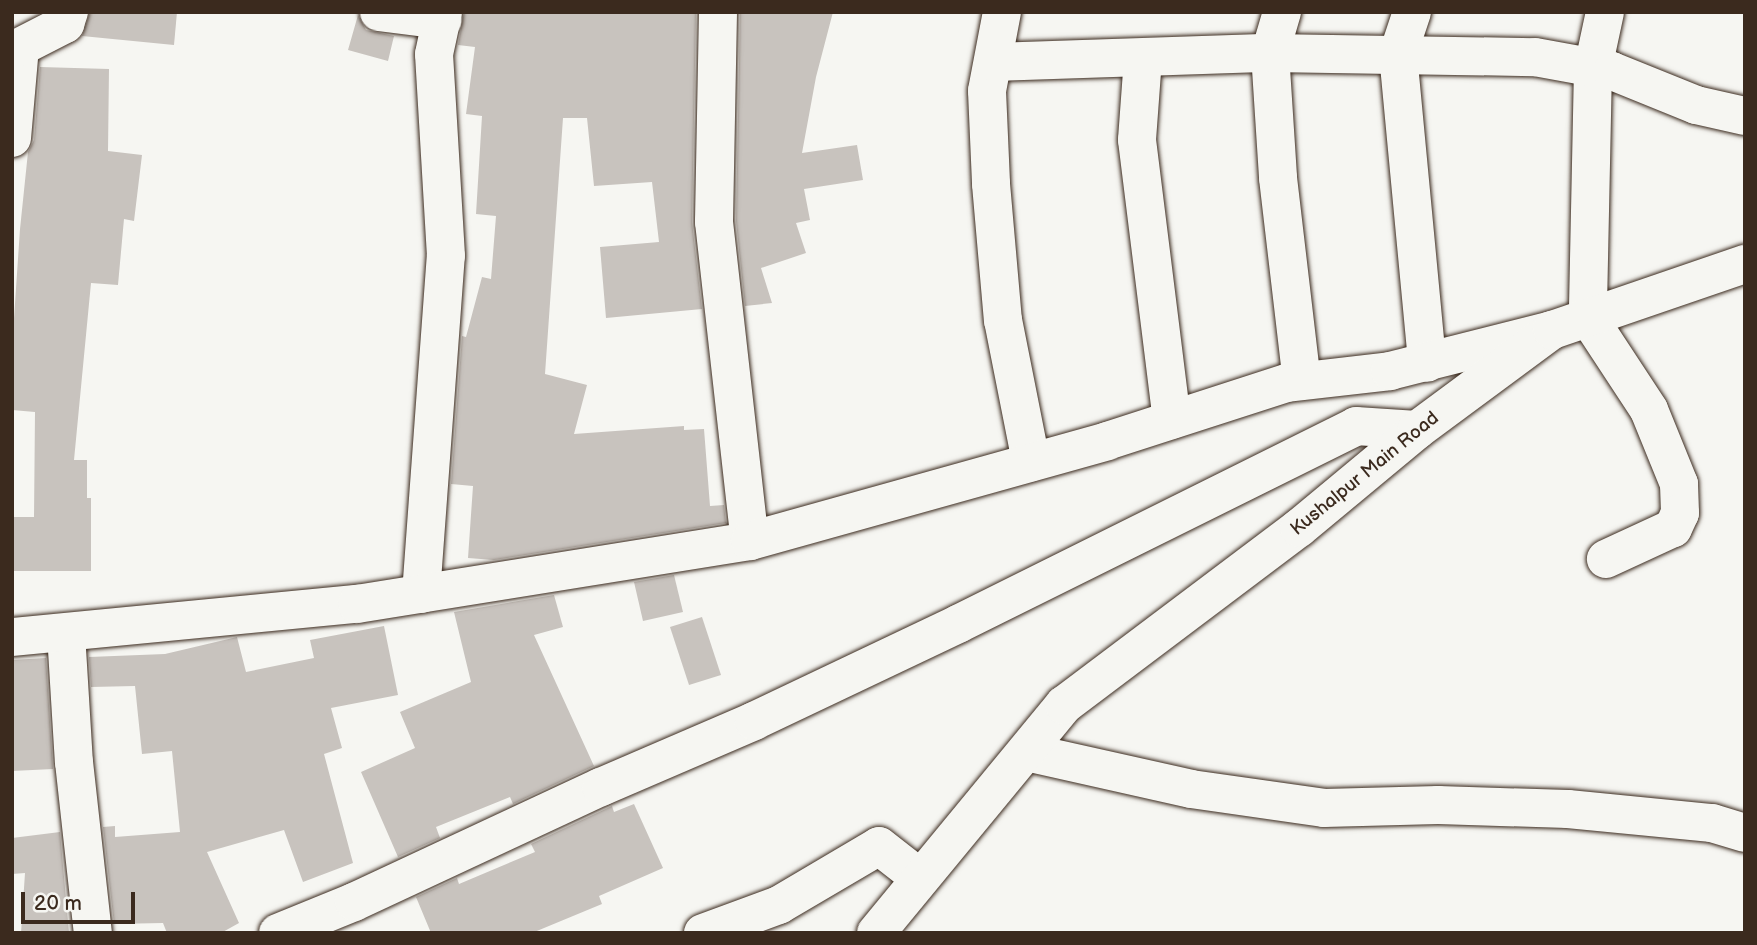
<!DOCTYPE html>
<html>
<head>
<meta charset="utf-8">
<style>
  body { margin:0 }
  #map { position:relative; width:1757px; height:945px; overflow:hidden; background:#f6f6f2; font-family:"Balsamiq Sans",sans-serif }
  div>[style] { position:absolute }
  .building>* { inset:0; background:#c8c3be }
  .roads { filter:drop-shadow(0 0 2px #3b2a1e) drop-shadow(0 0 2px #3b2a1e) }
  .minor>* { height:38px; margin:-19px; padding:0 19px; transform-origin:19px; border-radius:19px; background:#f6f6f2 }
  span { translate:-50% -50%; white-space:nowrap; text-align:center; line-height:1.15; -webkit-text-stroke:6px #f6f6f2; paint-order:stroke }
  .street-label { font-size:19px; color:#3b2a1e }
  .frame { position:absolute; inset:0; border:14px solid #3b2a1e; pointer-events:none }
  .scale { position:absolute; left:21px; top:892px; width:114px; height:32px; box-sizing:border-box; border:4px solid #3b2a1e; border-top:0; padding-left:9px; font-size:21px; line-height:24px; white-space:nowrap; color:#3b2a1e; -webkit-text-stroke:5px #f6f6f2; paint-order:stroke }
</style>
</head>
<body>
<div id="map">
  <div class="building">
    <div style="clip-path:polygon(90px 12px,177px 12px,174px 45px,82px 36px)"></div>
    <div style="clip-path:polygon(464px 12px,696px 12px,692px 222px,702px 309px,606px 318px,600px 247px,659px 242px,652px 182px,594px 186px,587px 118px,563px 118px,545px 374px,587px 385px,574px 434px,684px 426px,684px 430px,704px 429px,710px 506px,724px 505px,726px 523px,494px 560px,468px 558px,473px 486px,451px 484px,462px 336px,466px 337px,482px 277px,491px 279px,496px 216px,476px 214px,482px 116px,466px 114px,475px 47px,458px 45px)"></div>
    <div style="clip-path:polygon(740px 12px,833px 12px,816px 77px,802px 153px,857px 145px,863px 180px,804px 189px,810px 220px,796px 223px,806px 253px,761px 268px,772px 303px,745px 306px,736px 221px)"></div>
    <div style="clip-path:polygon(358px 15px,366px 30px,394px 36px,388px 61px,348px 50px)"></div>
    <div style="clip-path:polygon(40px 67px,109px 69px,108px 151px,142px 155px,134px 221px,124px 219px,118px 285px,91px 283px,74px 460px,87px 460px,87px 498px,91px 498px,91px 571px,12px 571px,12px 517px,34px 517px,35px 412px,12px 410px,12px 348px,20px 229px,28px 152px,34px 140px)"></div>
    <div style="clip-path:polygon(674px 575px,683px 612px,643px 621px,634px 582px)"></div>
    <div style="clip-path:polygon(554px 595px,563px 627px,534px 635px,594px 766px,513px 804px,510px 797px,436px 827px,440px 838px,398px 857px,361px 772px,415px 748px,400px 712px,471px 682px,454px 612px)"></div>
    <div style="clip-path:polygon(702px 617px,721px 675px,689px 685px,670px 627px)"></div>
    <div style="clip-path:polygon(384px 626px,398px 695px,331px 708px,342px 748px,324px 754px,353px 863px,303px 882px,284px 830px,207px 852px,239px 923px,221px 933px,167px 933px,163px 923px,114px 924px,103px 827px,115px 826px,115px 837px,180px 832px,172px 751px,142px 754px,135px 686px,91px 687px,89px 657px,165px 654px,237px 637px,246px 672px,314px 658px,310px 640px)"></div>
    <div style="clip-path:polygon(46px 658px,53px 769px,12px 771px,12px 660px)"></div>
    <div style="clip-path:polygon(634px 804px,663px 868px,599px 896px,602px 904px,532px 933px,431px 933px,416px 897px,457px 878px,459px 884px,535px 852px,531px 844px,612px 806px,614px 812px)"></div>
    <div style="clip-path:polygon(60px 832px,69px 933px,21px 933px,25px 873px,12px 874px,12px 838px)"></div>
  </div>
  <div class="roads">
    <div class="minor">
      <div style="left:379px;top:12px;width:64px;rotate:7.2deg"></div>
      <div style="left:718px;top:12px;width:210px;rotate:91.1deg"></div>
      <div style="left:714px;top:222px;width:321px;rotate:83.6deg"></div>
      <div style="left:1002px;top:12px;width:80px;rotate:100.8deg"></div>
      <div style="left:987px;top:91px;width:93px;rotate:87.5deg"></div>
      <div style="left:991px;top:184px;width:137px;rotate:85deg"></div>
      <div style="left:1003px;top:320px;width:145px;rotate:78.8deg"></div>
      <div style="left:1282px;top:12px;width:43px;rotate:106.3deg"></div>
      <div style="left:1270px;top:53px;width:125px;rotate:86.3deg"></div>
      <div style="left:1278px;top:178px;width:204px;rotate:83.3deg"></div>
      <div style="left:1412px;top:12px;width:44px;rotate:108.4deg"></div>
      <div style="left:1398px;top:54px;width:310px;rotate:84.6deg"></div>
      <div style="left:1605px;top:12px;width:57px;rotate:102.1deg"></div>
      <div style="left:1593px;top:68px;width:249px;rotate:91.2deg"></div>
      <div style="left:1588px;top:317px;width:111px;rotate:56.7deg"></div>
      <div style="left:1649px;top:410px;width:80px;rotate:67.9deg"></div>
      <div style="left:1679px;top:484px;width:29px;rotate:88deg"></div>
      <div style="left:1680px;top:513px;width:17px;rotate:115deg"></div>
      <div style="left:1673px;top:528px;width:74px;rotate:155.2deg"></div>
      <div style="left:1143px;top:58px;width:82px;rotate:94.2deg"></div>
      <div style="left:1137px;top:140px;width:282px;rotate:82.9deg"></div>
      <div style="left:993px;top:62px;width:277px;rotate:-1.9deg"></div>
      <div style="left:1270px;top:53px;width:265px;rotate:0.9deg"></div>
      <div style="left:1535px;top:57px;width:78px;rotate:10.3deg"></div>
      <div style="left:1612px;top:71px;width:91px;rotate:22deg"></div>
      <div style="left:1696px;top:105px;width:50px;rotate:12.7deg"></div>
      <div style="left:12px;top:138px;width:91px;rotate:-85deg"></div>
      <div style="left:20px;top:47px;width:51px;rotate:-27.1deg"></div>
      <div style="left:65px;top:24px;width:13px;rotate:-72deg"></div>
      <div style="left:421px;top:594px;width:339px;rotate:-85.8deg"></div>
      <div style="left:446px;top:256px;width:202px;rotate:-93.4deg"></div>
      <div style="left:434px;top:54px;width:43px;rotate:-77.9deg"></div>
      <div style="left:66px;top:633px;width:129px;rotate:86.5deg"></div>
      <div style="left:74px;top:762px;width:172px;rotate:83.7deg"></div>
      <div style="left:12px;top:637px;width:347px;rotate:-5.5deg"></div>
      <div style="left:357px;top:604px;width:398px;rotate:-9.1deg"></div>
      <div style="left:750px;top:541px;width:371px;rotate:-15.6deg"></div>
      <div style="left:1107px;top:441px;width:189px;rotate:-17.9deg"></div>
      <div style="left:1287px;top:383px;width:104px;rotate:-6.6deg"></div>
      <div style="left:1390px;top:371px;width:167px;rotate:-14.2deg"></div>
      <div style="left:1026px;top:752px;width:169px;rotate:12.6deg"></div>
      <div style="left:1191px;top:789px;width:134px;rotate:8.1deg"></div>
      <div style="left:1324px;top:808px;width:114px;rotate:-1.5deg"></div>
      <div style="left:1438px;top:805px;width:130px;rotate:1.8deg"></div>
      <div style="left:1568px;top:809px;width:145px;rotate:5.6deg"></div>
      <div style="left:1712px;top:823px;width:34px;rotate:17deg"></div>
      <div style="left:278px;top:933px;width:82px;rotate:-22.2deg"></div>
      <div style="left:354px;top:902px;width:272px;rotate:-25deg"></div>
      <div style="left:601px;top:787px;width:167px;rotate:-23.3deg"></div>
      <div style="left:754px;top:721px;width:226px;rotate:-25.4deg"></div>
      <div style="left:958px;top:624px;width:445px;rotate:-26.4deg"></div>
      <div style="left:1356px;top:426px;width:61px;rotate:3.8deg"></div>
      <div style="left:703px;top:933px;width:81px;rotate:-20.2deg"></div>
      <div style="left:779px;top:905px;width:116px;rotate:-30.5deg"></div>
      <div style="left:879px;top:846px;width:52px;rotate:38deg"></div>
      <div style="left:876px;top:933px;width:296px;rotate:-50.5deg"></div>
      <div style="left:1064px;top:705px;width:294px;rotate:-37deg"></div>
      <div style="left:1299px;top:528px;width:153px;rotate:-39.7deg"></div>
      <div style="left:1417px;top:430px;width:168px;rotate:-36.5deg"></div>
      <div style="left:1552px;top:330px;width:204px;rotate:-18.9deg"></div>
    </div>
  </div>
  <div class="street-label">
    <span style="left:1365px;top:474px;rotate:-39deg">Kushalpur Main Road</span>
  </div>
  <div class="frame"></div>
  <div class="scale">20 m</div>
</div>
</body>
</html>
